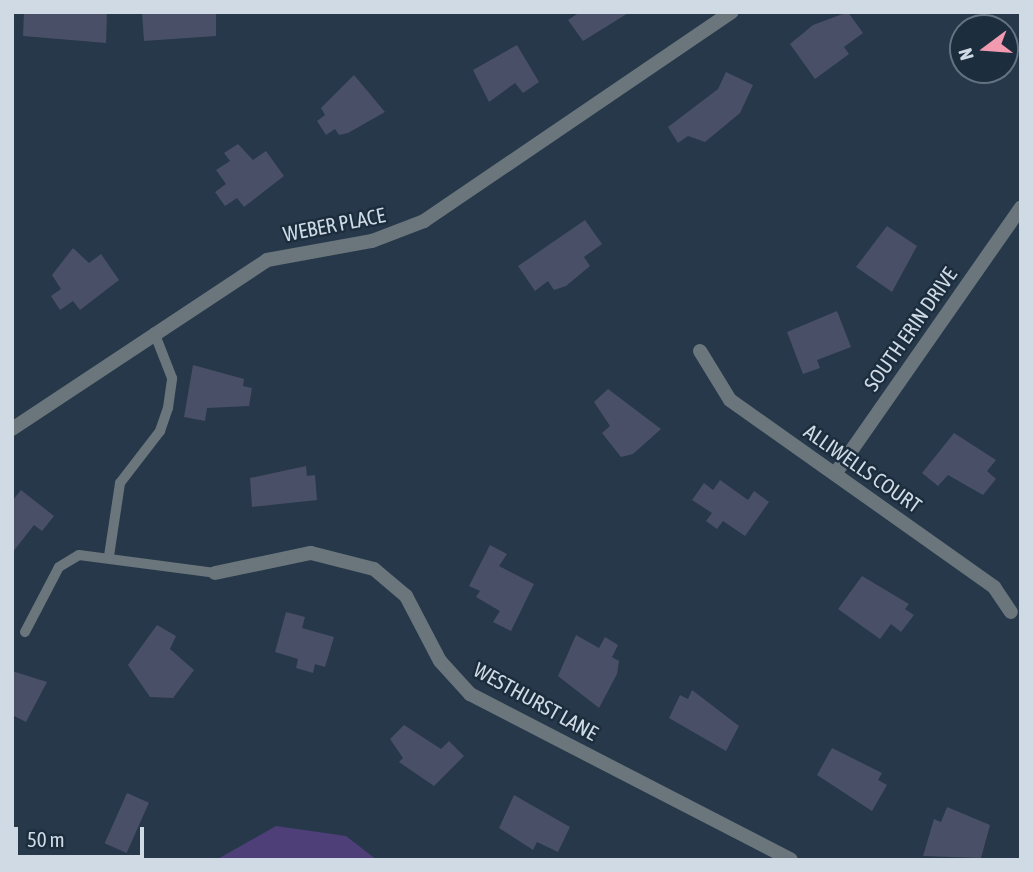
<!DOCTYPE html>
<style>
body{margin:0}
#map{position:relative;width:1033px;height:872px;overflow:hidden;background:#263849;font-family:"Asap Condensed",sans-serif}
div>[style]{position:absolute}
.green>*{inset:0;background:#4f3f78}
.building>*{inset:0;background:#494f66;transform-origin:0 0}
.service>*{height:10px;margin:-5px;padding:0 5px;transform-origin:5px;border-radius:5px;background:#6a767c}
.minor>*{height:14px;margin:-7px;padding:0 7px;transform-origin:7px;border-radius:7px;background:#6a767c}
span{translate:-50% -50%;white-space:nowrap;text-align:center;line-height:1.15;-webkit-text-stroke:5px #1c2d3e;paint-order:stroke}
.street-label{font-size:21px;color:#cfdae5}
.frame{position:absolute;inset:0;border:14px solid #cfdae5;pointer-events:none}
.north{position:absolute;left:949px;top:14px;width:70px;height:70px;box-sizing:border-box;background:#1c2d3e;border:2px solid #647281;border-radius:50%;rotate:254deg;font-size:19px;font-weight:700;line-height:28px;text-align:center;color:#cfdae5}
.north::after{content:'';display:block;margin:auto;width:24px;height:32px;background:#f29ab0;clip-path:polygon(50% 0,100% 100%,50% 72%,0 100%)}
.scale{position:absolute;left:14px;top:827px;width:130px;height:32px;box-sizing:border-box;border:4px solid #cfdae5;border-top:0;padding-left:9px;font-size:21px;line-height:24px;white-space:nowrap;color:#cfdae5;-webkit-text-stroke:5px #1c2d3e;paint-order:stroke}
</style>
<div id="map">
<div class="green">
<div style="clip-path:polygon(276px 826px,346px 836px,377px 860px,216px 860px)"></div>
</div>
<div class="building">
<div style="clip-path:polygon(24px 12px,107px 12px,106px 43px,23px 36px)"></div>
<div style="clip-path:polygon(142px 12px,216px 12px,216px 36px,144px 41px)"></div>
<div style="clip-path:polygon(580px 12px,630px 12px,583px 41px,568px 20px)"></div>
<div style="clip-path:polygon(848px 12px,863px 33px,844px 47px,849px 54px,815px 79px,790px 44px,813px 25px)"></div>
<div style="clip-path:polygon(517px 45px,539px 82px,523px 93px,515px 83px,489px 102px,473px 70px)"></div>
<div style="clip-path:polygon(726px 72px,753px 85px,740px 113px,705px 142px,688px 136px,678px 143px,668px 127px,718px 89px)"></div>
<div style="clip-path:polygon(354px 75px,385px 112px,348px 133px,339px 135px,335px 129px,326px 135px,317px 121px,325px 115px,321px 108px)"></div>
<div style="clip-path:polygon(238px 144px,253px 160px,266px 151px,284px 176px,244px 207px,237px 198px,225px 206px,215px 192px,226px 184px,216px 170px,230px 161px,224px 153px)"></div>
<div style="clip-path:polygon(585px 220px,602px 244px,584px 257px,590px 266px,566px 286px,554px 290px,548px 281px,535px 291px,518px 266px)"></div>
<div style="clip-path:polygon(887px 226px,917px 246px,892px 292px,856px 267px)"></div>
<div style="clip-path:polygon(73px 248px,89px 263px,101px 254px,119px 280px,80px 310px,73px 301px,60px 310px,51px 296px,61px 289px,52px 275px)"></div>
<div style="clip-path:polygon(837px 311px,851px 347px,817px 360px,820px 368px,803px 374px,787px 332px)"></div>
<div style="clip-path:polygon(193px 365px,244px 379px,243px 386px,252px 388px,249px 406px,207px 408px,205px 421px,184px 417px)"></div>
<div style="clip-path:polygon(608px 389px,661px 429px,633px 454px,621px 457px,602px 433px,610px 426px,594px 402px)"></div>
<div style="clip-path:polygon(954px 433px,996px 460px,987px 471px,996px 479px,983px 495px,948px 475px,938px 486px,922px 473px)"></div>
<div style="clip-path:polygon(306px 466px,307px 476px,315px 475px,317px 500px,252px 507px,250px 478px)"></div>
<div style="clip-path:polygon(720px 480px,748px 500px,754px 491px,769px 502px,745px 536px,723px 521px,717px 529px,706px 521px,712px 513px,692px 500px,704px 483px,713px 490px)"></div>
<div style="clip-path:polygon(21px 490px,54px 516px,42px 531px,34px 525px,12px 553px,12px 501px)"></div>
<div style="clip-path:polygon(490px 545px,507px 554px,499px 566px,534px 584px,511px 631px,493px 622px,500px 611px,476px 597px,480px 591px,469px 586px)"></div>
<div style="clip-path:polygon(862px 576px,909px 604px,905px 609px,914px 615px,901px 632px,891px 624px,880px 639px,838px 609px)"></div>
<div style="clip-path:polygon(286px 612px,305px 617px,302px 628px,334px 637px,325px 667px,315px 664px,313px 673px,296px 668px,298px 659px,275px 652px)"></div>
<div style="clip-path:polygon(157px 625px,176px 636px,170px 649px,194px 670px,173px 698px,150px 697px,128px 665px)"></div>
<div style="clip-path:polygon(576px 635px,599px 648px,605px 637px,618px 645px,612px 657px,619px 661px,617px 674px,599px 708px,558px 676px)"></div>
<div style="clip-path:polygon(12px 671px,47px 682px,26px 722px,12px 715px)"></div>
<div style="clip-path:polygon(692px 690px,739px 726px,726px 751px,669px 718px,680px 695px,688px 699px)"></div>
<div style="clip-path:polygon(404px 725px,441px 749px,449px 741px,464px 756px,434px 786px,399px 762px,403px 758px,390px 739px)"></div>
<div style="clip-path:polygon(832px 748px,882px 773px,878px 780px,887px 785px,872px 811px,817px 775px)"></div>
<div style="left:127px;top:793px;width:24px;height:55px;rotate:24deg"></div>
<div style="clip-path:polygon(514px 795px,570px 827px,558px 852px,537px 842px,533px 850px,499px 828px)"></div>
<div style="clip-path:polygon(947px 807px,990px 825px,981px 858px,923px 856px,934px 819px,941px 822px)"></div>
</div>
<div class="service">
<div style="left:109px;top:556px;width:74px;rotate:-81.4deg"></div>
<div style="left:120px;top:483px;width:66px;rotate:-52.4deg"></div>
<div style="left:160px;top:431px;width:24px;rotate:-71deg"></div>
<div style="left:168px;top:408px;width:30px;rotate:-82deg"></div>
<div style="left:172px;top:378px;width:49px;rotate:-111.4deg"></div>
<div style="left:25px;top:632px;width:73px;rotate:-62.4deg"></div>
<div style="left:59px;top:567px;width:23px;rotate:-31deg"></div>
<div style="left:79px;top:555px;width:137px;rotate:7.5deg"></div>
</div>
<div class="minor">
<div style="left:700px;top:351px;width:57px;rotate:58.5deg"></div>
<div style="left:730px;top:400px;width:324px;rotate:35.3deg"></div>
<div style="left:994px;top:587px;width:30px;rotate:56deg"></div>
<div style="left:12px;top:429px;width:306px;rotate:-33.5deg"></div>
<div style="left:267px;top:260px;width:107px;rotate:-10.3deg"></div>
<div style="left:372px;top:241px;width:56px;rotate:-21deg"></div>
<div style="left:424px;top:221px;width:372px;rotate:-34.2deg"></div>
<div style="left:835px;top:474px;width:325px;rotate:-55.1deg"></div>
<div style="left:215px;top:573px;width:98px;rotate:-11.8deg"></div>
<div style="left:311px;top:553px;width:65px;rotate:14.3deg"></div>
<div style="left:374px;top:569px;width:42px;rotate:40.2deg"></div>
<div style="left:406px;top:596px;width:73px;rotate:62.4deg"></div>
<div style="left:440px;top:661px;width:45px;rotate:47.7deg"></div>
<div style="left:470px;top:694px;width:361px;rotate:27.3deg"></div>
</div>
<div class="street-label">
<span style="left:334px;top:224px;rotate:-11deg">WEBER PLACE</span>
<span style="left:910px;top:329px;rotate:-55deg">SOUTH ERIN DRIVE</span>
<span style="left:863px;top:468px;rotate:35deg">ALLIWELLS COURT</span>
<span style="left:536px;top:701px;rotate:29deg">WESTHURST LANE</span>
</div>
<div class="frame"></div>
<div class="north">N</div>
<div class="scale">50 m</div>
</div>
